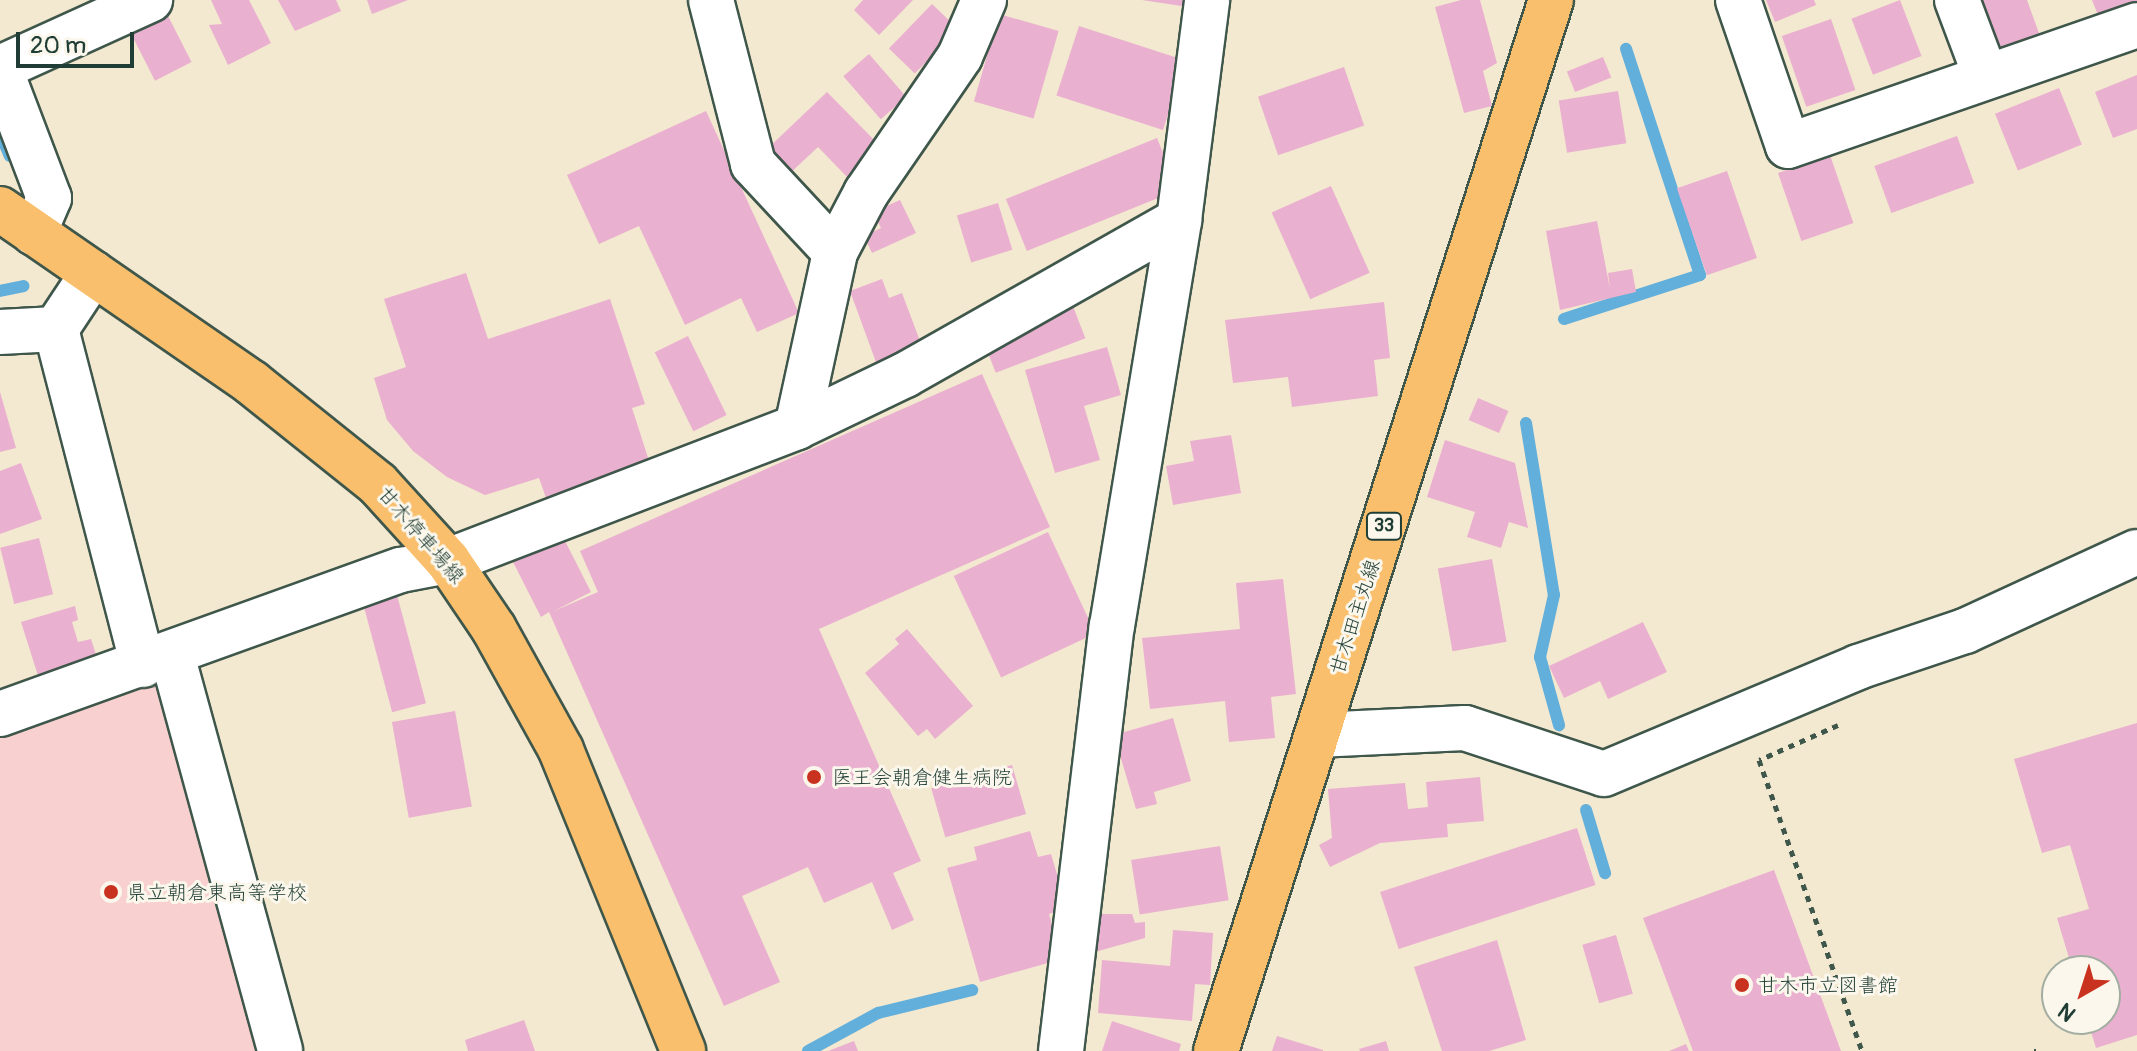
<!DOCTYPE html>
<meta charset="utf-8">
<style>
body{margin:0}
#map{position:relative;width:2137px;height:1051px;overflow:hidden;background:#f3e8d0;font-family:Pangolin,"Klee One",sans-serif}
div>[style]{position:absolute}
.built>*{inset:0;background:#f7d0cf}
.stream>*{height:12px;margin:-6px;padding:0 6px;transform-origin:6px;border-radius:6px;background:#61afda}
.building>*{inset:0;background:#eab0cf;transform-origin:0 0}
.path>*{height:5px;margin-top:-2.5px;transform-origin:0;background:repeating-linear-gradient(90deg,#3f574b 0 6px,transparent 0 12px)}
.roads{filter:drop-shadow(2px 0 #3f574b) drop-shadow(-2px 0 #3f574b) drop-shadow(0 2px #3f574b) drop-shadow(0 -2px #3f574b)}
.minor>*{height:44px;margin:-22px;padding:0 22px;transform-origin:22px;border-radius:22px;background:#fff}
.major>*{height:44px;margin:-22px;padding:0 22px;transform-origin:22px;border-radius:22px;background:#f9bf6d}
.dots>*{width:22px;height:22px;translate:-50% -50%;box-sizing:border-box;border:4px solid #fbf7ec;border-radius:50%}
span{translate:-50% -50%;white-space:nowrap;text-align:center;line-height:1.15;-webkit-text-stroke:6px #fbf7ec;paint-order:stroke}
.shield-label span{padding:2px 6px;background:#fbf7ec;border:2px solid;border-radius:6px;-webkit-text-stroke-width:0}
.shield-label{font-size:18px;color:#1f3d34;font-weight:700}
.street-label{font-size:20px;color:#1f3d34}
.poi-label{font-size:20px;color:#1f3d34}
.left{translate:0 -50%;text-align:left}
.north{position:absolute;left:2041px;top:955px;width:80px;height:80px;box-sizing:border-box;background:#fbf7ec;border:2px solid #a3ada2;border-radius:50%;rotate:219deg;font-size:22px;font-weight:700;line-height:32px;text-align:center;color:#1f3d34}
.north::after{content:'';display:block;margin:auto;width:28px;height:36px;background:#c8321e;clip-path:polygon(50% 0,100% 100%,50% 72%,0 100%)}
.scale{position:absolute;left:16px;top:32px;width:118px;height:36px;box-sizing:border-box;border:4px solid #1f3d34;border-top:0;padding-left:10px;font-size:24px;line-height:28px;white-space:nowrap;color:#1f3d34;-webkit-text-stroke:6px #fbf7ec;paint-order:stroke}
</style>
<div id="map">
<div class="built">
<div style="clip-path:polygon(165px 678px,263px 1051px,0 1051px,0 733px)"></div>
</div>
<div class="stream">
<div style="left:0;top:133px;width:25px;rotate:67deg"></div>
<div style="left:0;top:291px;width:24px;rotate:-12deg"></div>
<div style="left:1564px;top:319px;width:143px;rotate:-17.9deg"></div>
<div style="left:1700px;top:275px;width:238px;rotate:-108.1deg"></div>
<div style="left:1526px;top:423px;width:174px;rotate:80.8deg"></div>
<div style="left:1554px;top:595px;width:64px;rotate:102.7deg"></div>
<div style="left:1540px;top:657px;width:71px;rotate:74.4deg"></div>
<div style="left:1586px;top:810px;width:66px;rotate:73.2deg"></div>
<div style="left:808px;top:1051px;width:80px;rotate:-28.5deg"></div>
<div style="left:878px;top:1013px;width:97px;rotate:-13.7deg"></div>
</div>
<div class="building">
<div style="clip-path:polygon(211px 0,249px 0,271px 43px,228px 65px,209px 25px,222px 24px)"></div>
<div style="clip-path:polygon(278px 0,336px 0,341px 11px,295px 31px)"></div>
<div style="clip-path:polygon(367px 0,408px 0,372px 14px)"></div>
<div style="clip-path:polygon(863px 0,913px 0,879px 35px,854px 10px)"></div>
<div style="clip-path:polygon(1142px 0,1189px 0,1188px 7px)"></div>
<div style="clip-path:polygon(1461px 0,1480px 0,1497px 63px,1483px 71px,1492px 106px,1464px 113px,1435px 7px)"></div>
<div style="clip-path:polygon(1766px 0,1814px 0,1816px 5px,1775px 22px)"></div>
<div style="left:1900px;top:0;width:60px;height:52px;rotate:69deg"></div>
<div style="clip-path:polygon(1982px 0,2027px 0,2040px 36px,2001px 50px)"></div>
<div style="clip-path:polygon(2092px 0,2137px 0,2137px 1px,2098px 15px)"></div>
<div style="left:932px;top:4px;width:36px;height:62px;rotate:44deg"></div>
<div style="left:167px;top:14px;width:54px;height:41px;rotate:63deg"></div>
<div style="left:999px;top:14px;width:62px;height:91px;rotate:16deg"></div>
<div style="left:1831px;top:19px;width:75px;height:52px;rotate:71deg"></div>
<div style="left:1079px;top:26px;width:112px;height:73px;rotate:18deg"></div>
<div style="left:869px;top:54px;width:57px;height:34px;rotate:49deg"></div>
<div style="left:1603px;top:57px;width:22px;height:39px;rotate:68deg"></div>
<div style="left:1344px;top:67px;width:62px;height:91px;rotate:71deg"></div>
<div style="clip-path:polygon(2137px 75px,2137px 129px,2113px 138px,2095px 92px)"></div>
<div style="left:2059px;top:88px;width:61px;height:69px;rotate:68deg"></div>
<div style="left:1618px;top:91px;width:53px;height:60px;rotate:81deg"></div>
<div style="clip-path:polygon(827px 92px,883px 149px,850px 180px,818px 147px,787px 176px,764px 152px)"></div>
<div style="clip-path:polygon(706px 111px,799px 313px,757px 332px,741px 298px,685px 325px,639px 226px,599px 244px,567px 175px)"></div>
<div style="left:1957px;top:136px;width:50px;height:88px;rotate:70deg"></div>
<div style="left:1157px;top:138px;width:56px;height:163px;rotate:68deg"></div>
<div style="left:1830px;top:155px;width:72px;height:55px;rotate:71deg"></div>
<div style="left:1727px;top:171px;width:92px;height:53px;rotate:71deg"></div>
<div style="left:1331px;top:186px;width:95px;height:65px;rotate:66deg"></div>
<div style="clip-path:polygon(900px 200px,916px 233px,872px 253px,864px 236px,881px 228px,873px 212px)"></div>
<div style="left:998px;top:203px;width:49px;height:43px;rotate:73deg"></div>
<div style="clip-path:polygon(1597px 221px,1610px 289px,1608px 273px,1632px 269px,1636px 292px,1560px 310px,1546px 231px)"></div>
<div style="clip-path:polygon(466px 273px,488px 339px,610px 299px,645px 404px,632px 408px,650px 464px,546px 498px,539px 478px,485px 495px,447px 477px,413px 451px,387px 420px,374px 378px,406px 367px,384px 299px)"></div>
<div style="clip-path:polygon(882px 279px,889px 298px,902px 293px,923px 349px,877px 365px,850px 291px)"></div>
<div style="left:1071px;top:301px;width:40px;height:96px;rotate:69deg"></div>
<div style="clip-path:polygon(1384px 302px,1390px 358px,1374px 360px,1378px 396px,1292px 407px,1288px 377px,1233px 383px,1225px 320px)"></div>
<div style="left:688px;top:336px;width:88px;height:37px;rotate:64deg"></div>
<div style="clip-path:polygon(1107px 347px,1121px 395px,1084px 406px,1100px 460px,1055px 473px,1025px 370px)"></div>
<div style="clip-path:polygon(982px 374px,1050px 527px,819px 629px,921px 861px,893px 873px,914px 920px,892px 930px,872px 882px,824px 903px,808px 867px,742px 896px,780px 982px,724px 1006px,549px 612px,541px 617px,513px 562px,563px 537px,591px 592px,554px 611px,598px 592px,580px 551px)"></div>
<div style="clip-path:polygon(0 392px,16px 448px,0 452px)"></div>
<div style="left:1478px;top:398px;width:33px;height:24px;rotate:23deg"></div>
<div style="clip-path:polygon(1231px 435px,1241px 493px,1173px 505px,1166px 466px,1194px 461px,1190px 441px)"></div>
<div style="clip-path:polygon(1445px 440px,1515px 463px,1528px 528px,1509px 522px,1501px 548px,1467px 537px,1475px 512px,1427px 497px)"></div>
<div style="clip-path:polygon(21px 463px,42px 519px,0 534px,0 471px)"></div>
<div style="left:1048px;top:532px;width:112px;height:104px;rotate:65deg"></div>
<div style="left:39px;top:538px;width:58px;height:40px;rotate:76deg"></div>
<div style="left:1492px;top:559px;width:84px;height:55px;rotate:80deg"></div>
<div style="clip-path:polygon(1283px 579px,1296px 694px,1271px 697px,1275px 738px,1229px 742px,1225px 701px,1150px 709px,1142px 638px,1240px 629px,1236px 583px)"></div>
<div style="left:397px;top:595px;width:112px;height:35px;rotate:75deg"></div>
<div style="clip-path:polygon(75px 606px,78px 620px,72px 622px,78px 642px,91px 639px,99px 664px,40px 682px,21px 622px)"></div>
<div style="clip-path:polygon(1643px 622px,1667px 672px,1608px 699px,1600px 681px,1564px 698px,1549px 666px)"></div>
<div style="clip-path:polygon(907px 629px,973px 706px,935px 739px,927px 729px,918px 736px,865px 673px,899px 644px,895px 639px)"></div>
<div style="left:455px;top:711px;width:97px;height:64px;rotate:80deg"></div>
<div style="clip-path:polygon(1173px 718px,1191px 781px,1154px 792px,1157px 804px,1136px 809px,1114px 735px)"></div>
<div style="clip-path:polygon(2137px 723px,2137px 1035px,2096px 1048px,2087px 1019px,2105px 1019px,2105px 971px,2073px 971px,2057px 918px,2089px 909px,2070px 845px,2042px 853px,2014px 759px)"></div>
<div style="left:1012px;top:765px;width:51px;height:84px;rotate:74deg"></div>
<div style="clip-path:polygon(1480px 777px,1484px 821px,1447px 824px,1448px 837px,1380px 843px,1330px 867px,1319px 845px,1332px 838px,1328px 789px,1405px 783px,1408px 809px,1428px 807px,1426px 782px)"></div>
<div style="left:1577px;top:828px;width:60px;height:207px;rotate:72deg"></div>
<div style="clip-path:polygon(1030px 831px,1038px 857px,1051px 854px,1067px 908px,1049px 914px,1062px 959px,980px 982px,947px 868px,977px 860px,974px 847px)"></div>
<div style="left:1220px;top:846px;width:55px;height:90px;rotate:81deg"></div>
<div style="clip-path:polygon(1774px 870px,1841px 1051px,1693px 1051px,1643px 918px)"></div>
<div style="clip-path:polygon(1091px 914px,1132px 914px,1135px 923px,1145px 922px,1145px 938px,1091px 953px)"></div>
<div style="clip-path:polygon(1173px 930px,1213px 933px,1210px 985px,1195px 984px,1192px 1021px,1098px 1013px,1102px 960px,1170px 966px)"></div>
<div style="left:1616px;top:935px;width:61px;height:35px;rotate:74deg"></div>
<div style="clip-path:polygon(1497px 940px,1526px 1040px,1489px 1051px,1442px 1051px,1414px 967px)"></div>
<div style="clip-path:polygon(524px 1020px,535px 1051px,468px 1051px,465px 1040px)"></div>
<div style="clip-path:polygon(1112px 1021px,1181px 1044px,1179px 1051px,1102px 1051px)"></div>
<div style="clip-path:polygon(1277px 1036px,1323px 1050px,1323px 1051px,1272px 1051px)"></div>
<div style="clip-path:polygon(854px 1041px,858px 1051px,828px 1051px)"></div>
<div style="clip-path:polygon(1386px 1041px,1389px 1051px,1360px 1051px,1359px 1049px)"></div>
<div style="clip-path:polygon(1686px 1044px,1689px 1051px,1669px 1051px)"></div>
</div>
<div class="path">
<div style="left:1838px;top:725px;width:86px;rotate:156.1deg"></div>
<div style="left:1759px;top:760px;width:309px;rotate:70.5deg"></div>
<div style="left:2034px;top:1051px;width:2px"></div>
</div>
<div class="roads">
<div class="minor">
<div style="left:711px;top:0;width:169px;rotate:75.6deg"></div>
<div style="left:753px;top:164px;width:120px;rotate:47deg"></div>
<div style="left:1738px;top:0;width:154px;rotate:71.1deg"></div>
<div style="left:1788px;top:146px;width:369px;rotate:-19.1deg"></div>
<div style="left:1957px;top:0;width:82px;rotate:69.4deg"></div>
<div style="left:0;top:68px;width:165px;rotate:-24.4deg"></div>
<div style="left:0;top:69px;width:138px;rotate:69.2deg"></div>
<div style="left:49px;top:198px;width:38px;rotate:113deg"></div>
<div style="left:56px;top:329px;width:347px;rotate:75.5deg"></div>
<div style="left:0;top:332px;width:56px;rotate:-3.1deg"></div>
<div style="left:56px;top:329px;width:67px;rotate:-56.5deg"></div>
<div style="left:797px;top:427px;width:179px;rotate:-77.7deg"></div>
<div style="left:835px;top:252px;width:67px;rotate:-62.3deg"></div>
<div style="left:866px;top:193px;width:166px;rotate:-55.5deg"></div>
<div style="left:960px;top:56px;width:61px;rotate:-66.8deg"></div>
<div style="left:172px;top:655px;width:410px;rotate:74.7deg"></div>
<div style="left:0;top:714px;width:426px;rotate:-19.8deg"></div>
<div style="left:401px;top:570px;width:48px;rotate:-10.8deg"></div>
<div style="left:448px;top:561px;width:374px;rotate:-21deg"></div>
<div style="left:797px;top:427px;width:120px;rotate:-25.7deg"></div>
<div style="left:905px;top:375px;width:315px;rotate:-29.5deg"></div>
<div style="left:1317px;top:735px;width:148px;rotate:-2.7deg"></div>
<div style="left:1465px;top:728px;width:146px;rotate:18.3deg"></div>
<div style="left:1604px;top:774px;width:276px;rotate:-22.8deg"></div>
<div style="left:1858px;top:667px;width:113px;rotate:-18.6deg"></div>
<div style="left:1965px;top:631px;width:189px;rotate:-24.7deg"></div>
<div style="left:1061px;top:1051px;width:428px;rotate:-83.2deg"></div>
<div style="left:1112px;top:626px;width:411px;rotate:-80.6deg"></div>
<div style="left:1179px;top:220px;width:222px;rotate:-82.7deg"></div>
</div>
<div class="major">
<div style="left:0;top:209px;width:306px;rotate:34.6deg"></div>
<div style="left:252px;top:383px;width:161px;rotate:38.7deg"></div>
<div style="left:378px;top:484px;width:104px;rotate:47.7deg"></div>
<div style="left:448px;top:561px;width:82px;rotate:55.9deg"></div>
<div style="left:494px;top:629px;width:138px;rotate:61deg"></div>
<div style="left:561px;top:750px;width:325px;rotate:67.9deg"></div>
<div style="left:1216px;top:1051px;width:1103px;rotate:-72.32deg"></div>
</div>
</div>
<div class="dots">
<div style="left:814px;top:777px;background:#c8321e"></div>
<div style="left:111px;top:892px;background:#c8321e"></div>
<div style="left:1742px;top:985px;background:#c8321e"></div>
</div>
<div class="shield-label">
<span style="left:1384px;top:526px">33</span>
</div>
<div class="street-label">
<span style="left:421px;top:535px;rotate:49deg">甘木停車場線</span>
<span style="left:1355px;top:617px;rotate:-72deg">甘木田主丸線</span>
</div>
<div class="poi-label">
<span class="left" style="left:832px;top:777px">医王会朝倉健生病院</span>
<span class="left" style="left:127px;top:892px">県立朝倉東高等学校</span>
<span class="left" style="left:1758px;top:985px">甘木市立図書館</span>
</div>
<div class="north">N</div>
<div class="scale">20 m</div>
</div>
